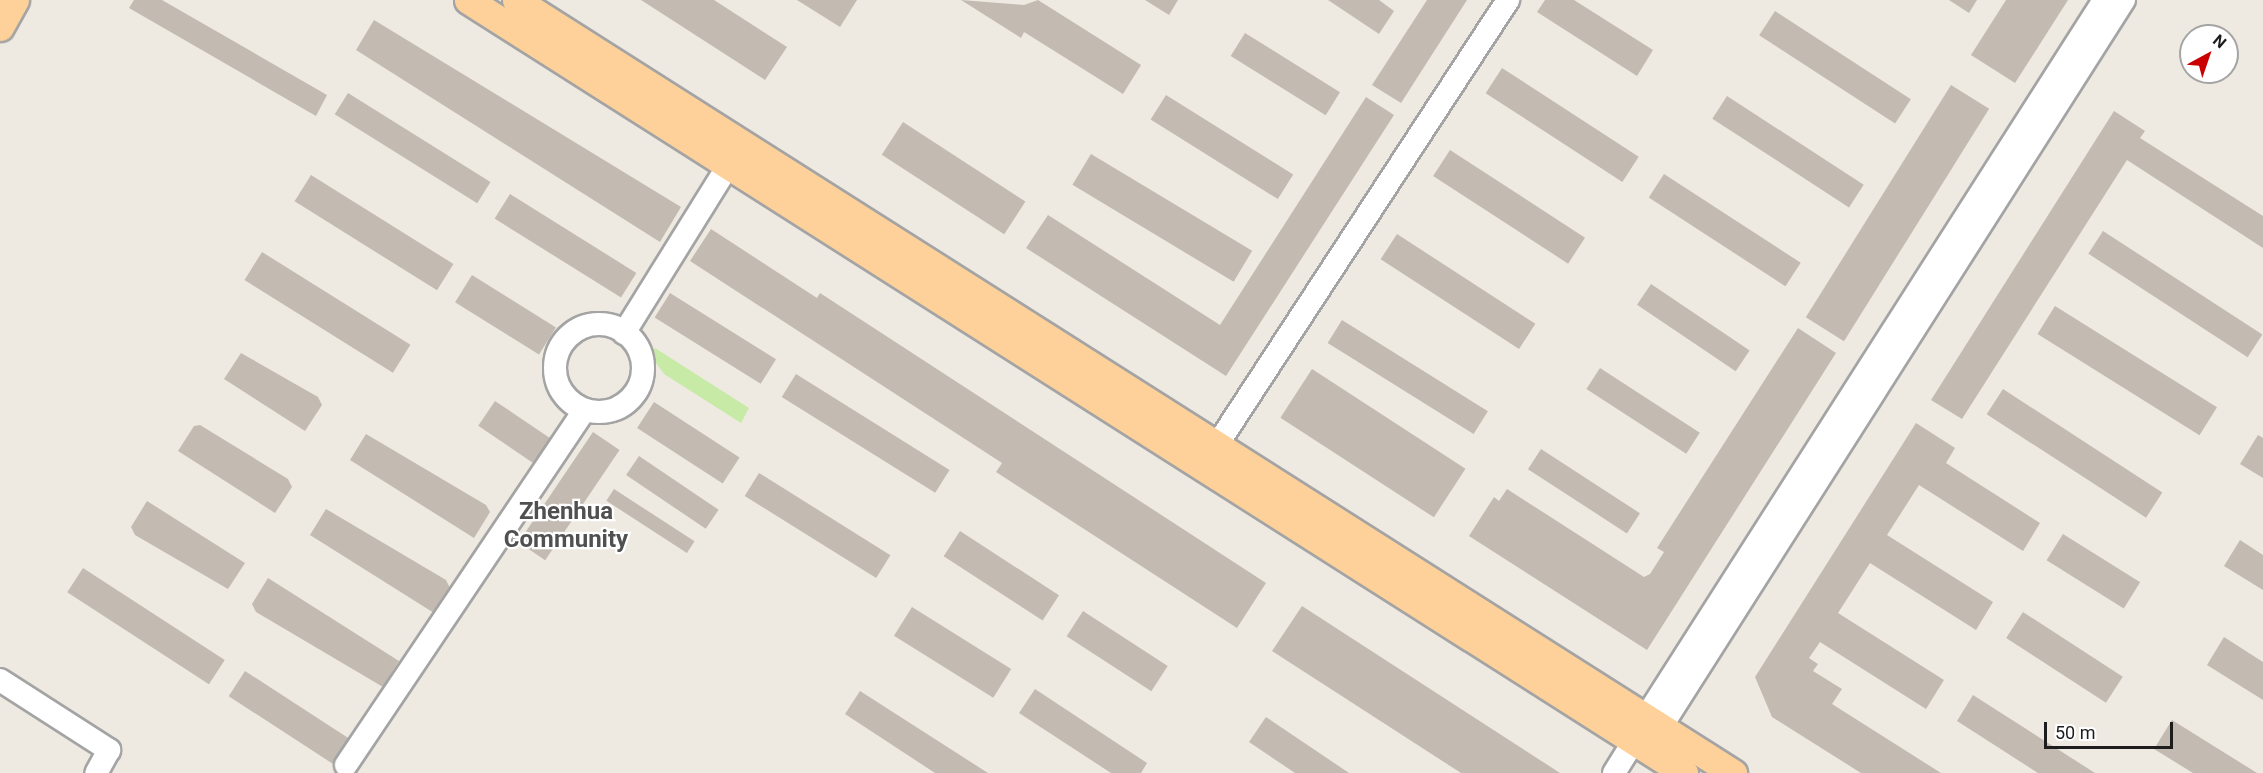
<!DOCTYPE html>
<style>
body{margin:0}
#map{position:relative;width:2263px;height:773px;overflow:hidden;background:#eeeae2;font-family:Roboto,sans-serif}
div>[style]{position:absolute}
.grass>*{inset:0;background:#c8eaa7}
.building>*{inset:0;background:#c3bab2;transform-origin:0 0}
.roads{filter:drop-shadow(2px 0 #a4a4a4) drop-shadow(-2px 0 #a4a4a4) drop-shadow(0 2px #a4a4a4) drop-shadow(0 -2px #a4a4a4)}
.minor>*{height:22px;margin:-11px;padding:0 11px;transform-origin:11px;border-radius:11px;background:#fff}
.minor>.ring{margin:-11px;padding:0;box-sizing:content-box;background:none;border:22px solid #fff;border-radius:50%}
.major>*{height:27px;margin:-13.5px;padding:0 13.5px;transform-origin:13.5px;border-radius:13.5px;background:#fdd199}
span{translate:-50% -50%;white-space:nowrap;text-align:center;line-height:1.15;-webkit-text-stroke:4.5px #fff;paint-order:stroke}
.quarter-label{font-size:24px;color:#505050;font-weight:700}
.north{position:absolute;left:2179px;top:24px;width:60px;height:60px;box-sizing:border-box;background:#fff;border:2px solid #a5a5a5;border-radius:50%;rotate:40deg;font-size:16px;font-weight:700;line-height:24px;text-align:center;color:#1d1d1d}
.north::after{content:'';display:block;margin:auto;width:21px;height:27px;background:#ca0001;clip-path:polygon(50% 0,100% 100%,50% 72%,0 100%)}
.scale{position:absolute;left:2044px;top:722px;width:129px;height:27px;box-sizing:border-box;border:3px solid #1d1d1d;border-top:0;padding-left:8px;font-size:18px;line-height:21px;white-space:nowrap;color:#1d1d1d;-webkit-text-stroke:4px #fff;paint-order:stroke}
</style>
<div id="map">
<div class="grass">
<div style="clip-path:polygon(655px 348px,749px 408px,741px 423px,664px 374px,650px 355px)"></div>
</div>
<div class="building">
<div style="clip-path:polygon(134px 0,162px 0,327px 95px,316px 116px,129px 8px)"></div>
<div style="clip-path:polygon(641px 0,714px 0,787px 47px,765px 80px)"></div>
<div style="clip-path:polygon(797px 0,857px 0,840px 27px)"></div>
<div style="clip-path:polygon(961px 0,1024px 5px,1038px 0,1141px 65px,1123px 94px,1024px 32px,1021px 38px)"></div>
<div style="clip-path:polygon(1145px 0,1178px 0,1169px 15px)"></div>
<div style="clip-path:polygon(1328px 0,1379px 0,1394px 11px,1379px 34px)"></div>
<div style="clip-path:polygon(1427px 0,1467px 0,1401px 103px,1372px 85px)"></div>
<div style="clip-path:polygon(1545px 0,1574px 0,1653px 50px,1637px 76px,1537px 12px)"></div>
<div style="clip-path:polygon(1949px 0,1977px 0,1969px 13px)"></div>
<div style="clip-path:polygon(2006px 0,2068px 0,2015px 83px,1971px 55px)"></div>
<div style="left:1775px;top:11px;width:162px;height:29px;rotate:33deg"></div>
<div style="clip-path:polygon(374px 20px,681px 207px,660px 242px,356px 50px)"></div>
<div style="left:1245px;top:33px;width:112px;height:27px;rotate:32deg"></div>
<div style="left:1502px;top:68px;width:163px;height:30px;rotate:33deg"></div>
<div style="left:1951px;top:85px;width:45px;height:274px;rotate:32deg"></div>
<div style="left:348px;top:93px;width:168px;height:25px;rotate:32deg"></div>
<div style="left:1166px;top:95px;width:150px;height:29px;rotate:32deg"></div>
<div style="left:1727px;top:96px;width:163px;height:27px;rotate:33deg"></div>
<div style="clip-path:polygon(1366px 97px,1394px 115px,1226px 376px,1026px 248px,1048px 215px,1220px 325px)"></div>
<div style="clip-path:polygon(2114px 111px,2145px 131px,2140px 138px,2263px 216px,2263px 248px,2127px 160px,1962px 419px,1931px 400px)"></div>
<div style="left:903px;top:122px;width:146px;height:39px;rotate:33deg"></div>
<div style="left:1450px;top:150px;width:161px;height:31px;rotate:33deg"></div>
<div style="left:1091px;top:154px;width:188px;height:36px;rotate:31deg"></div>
<div style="left:1664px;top:174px;width:163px;height:28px;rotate:33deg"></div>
<div style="left:311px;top:175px;width:168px;height:31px;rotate:32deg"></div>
<div style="left:510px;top:194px;width:149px;height:29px;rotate:32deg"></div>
<div style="clip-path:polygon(711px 229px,817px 298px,820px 293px,1266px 583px,1237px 628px,996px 472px,1002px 463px,690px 261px)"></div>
<div style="left:2103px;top:231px;width:190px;height:27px;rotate:33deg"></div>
<div style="left:1397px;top:234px;width:165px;height:30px;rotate:33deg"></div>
<div style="left:262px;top:252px;width:175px;height:33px;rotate:32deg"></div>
<div style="left:472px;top:275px;width:99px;height:32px;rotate:32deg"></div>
<div style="left:1651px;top:284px;width:119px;height:25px;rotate:34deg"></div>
<div style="left:670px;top:293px;width:125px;height:29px;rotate:32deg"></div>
<div style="left:2055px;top:306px;width:191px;height:33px;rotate:32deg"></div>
<div style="left:1342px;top:320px;width:172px;height:27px;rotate:32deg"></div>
<div style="clip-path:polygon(1798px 328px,1836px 353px,1647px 650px,1469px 536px,1494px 497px,1499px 501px,1507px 489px,1644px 577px,1650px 574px,1664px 552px,1657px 548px)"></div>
<div style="clip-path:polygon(241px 353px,318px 397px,322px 405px,305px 431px,224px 379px)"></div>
<div style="left:1600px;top:368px;width:119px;height:25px;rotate:33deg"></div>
<div style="left:1312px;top:369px;width:183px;height:58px;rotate:33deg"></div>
<div style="left:796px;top:374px;width:181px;height:27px;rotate:32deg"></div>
<div style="left:2003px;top:389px;width:190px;height:30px;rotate:33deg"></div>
<div style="left:495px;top:401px;width:68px;height:30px;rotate:34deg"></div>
<div style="left:654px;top:402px;width:102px;height:31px;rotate:33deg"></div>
<div style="clip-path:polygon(1916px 423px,1955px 448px,1946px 463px,2040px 523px,2023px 551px,1919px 485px,1887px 535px,1993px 602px,1976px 630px,1870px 563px,1838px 613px,1944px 680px,1926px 709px,1820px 642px,1809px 658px,1818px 664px,1813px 671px,1842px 689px,1832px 704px,1941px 773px,1861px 773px,1772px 717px,1755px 677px)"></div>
<div style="clip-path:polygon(200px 425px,288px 479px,292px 487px,275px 513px,178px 451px,194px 426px)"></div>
<div style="left:593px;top:432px;width:32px;height:133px;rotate:34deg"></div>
<div style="clip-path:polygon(366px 434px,486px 505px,490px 512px,474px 538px,350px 460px)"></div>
<div style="clip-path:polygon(2258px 435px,2263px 438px,2263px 478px,2240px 464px)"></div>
<div style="left:1541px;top:449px;width:118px;height:24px;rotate:33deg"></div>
<div style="left:639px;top:456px;width:96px;height:23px;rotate:34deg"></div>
<div style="left:759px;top:473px;width:155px;height:27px;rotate:32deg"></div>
<div style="left:614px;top:489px;width:96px;height:14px;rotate:33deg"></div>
<div style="clip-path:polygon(147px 501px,245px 563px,228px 589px,135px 535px,131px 527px)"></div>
<div style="clip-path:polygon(326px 509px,446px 580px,450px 588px,434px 613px,310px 535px)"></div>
<div style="left:960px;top:531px;width:118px;height:30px;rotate:33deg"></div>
<div style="left:2063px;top:534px;width:91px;height:31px;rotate:32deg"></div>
<div style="clip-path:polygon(2240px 540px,2263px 555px,2263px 590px,2224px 566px)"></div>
<div style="left:83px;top:568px;width:169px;height:29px;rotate:33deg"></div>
<div style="clip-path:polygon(268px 578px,399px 661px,383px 687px,256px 612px,252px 604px)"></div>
<div style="clip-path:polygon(1302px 606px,1560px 773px,1461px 773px,1272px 651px)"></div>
<div style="left:912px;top:607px;width:117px;height:34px;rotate:32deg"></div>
<div style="left:1083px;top:611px;width:101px;height:30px;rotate:33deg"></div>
<div style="left:2023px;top:612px;width:119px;height:31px;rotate:33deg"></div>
<div style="clip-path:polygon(2224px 637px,2263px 662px,2263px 700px,2207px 665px)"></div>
<div style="left:245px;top:671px;width:124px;height:30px;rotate:33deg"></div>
<div style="clip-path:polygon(1035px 689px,1147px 763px,1141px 773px,1111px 773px,1019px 713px)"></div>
<div style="clip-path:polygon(860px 691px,988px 773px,935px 773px,845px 714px)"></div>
<div style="clip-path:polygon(1973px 695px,2095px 773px,2038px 773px,1957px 721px)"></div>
<div style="clip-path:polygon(1266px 717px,1349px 773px,1295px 773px,1249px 742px)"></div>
<div style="clip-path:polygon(2172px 720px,2257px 773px,2193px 773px,2154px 749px)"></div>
</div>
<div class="roads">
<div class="minor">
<div class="ring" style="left:555px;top:324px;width:66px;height:66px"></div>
<div style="left:624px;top:333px;width:197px;rotate:-58.1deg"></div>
<div style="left:1217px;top:445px;width:532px;rotate:-56.82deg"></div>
<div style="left:0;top:680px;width:130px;rotate:32.7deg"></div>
<div style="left:109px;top:750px;width:26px;rotate:119deg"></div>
<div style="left:1646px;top:717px;width:851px;rotate:-57.43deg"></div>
<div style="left:1661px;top:727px;width:862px;rotate:-57.51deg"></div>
<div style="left:346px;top:765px;width:428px;rotate:-56.1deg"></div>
<div style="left:1614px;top:773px;width:38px;rotate:-58deg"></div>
</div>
<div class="major">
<div style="left:468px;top:0;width:1441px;rotate:32.44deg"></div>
<div style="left:516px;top:0;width:1442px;rotate:32.42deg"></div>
<div style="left:0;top:27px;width:31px;rotate:-61deg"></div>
</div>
</div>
<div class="quarter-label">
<span style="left:566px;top:526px">Zhenhua<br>Community</span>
</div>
<div class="north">N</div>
<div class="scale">50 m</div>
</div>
